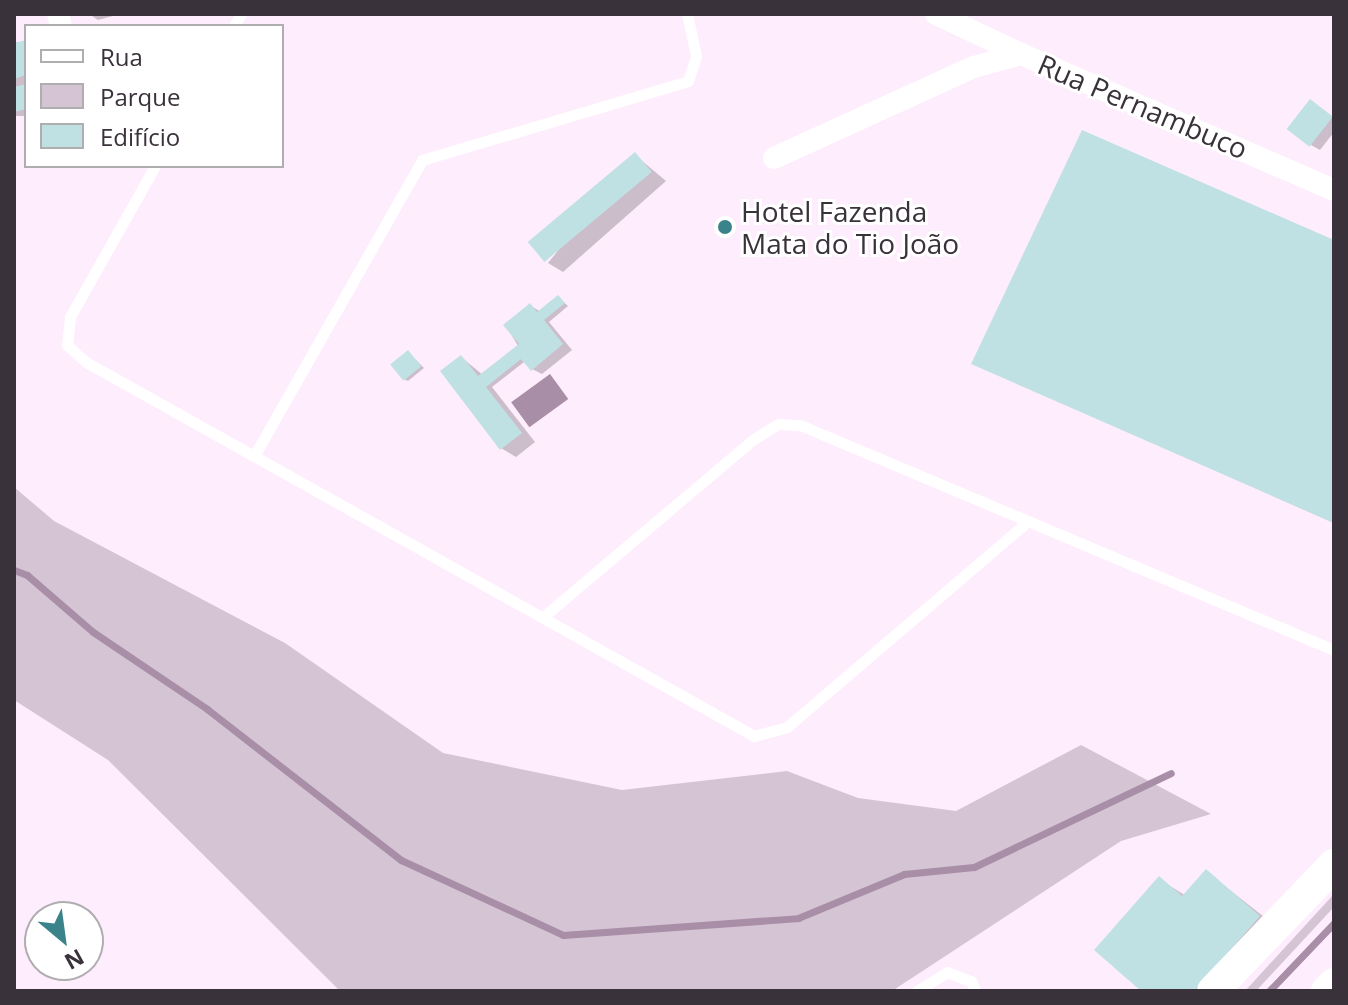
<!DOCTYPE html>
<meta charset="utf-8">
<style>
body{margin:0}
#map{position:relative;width:1348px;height:1005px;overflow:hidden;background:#feedfc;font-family:"Open Sans",sans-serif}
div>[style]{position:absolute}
.green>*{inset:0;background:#d5c4d4}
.water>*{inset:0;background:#a88ea7;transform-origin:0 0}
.shadow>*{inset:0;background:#0003;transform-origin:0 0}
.stream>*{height:7px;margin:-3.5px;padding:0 3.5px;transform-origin:3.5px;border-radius:3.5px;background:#a88ea7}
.building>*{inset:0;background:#c0e1e4;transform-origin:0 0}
.lane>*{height:11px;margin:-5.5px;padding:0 5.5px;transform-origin:5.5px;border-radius:5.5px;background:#fff}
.street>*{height:22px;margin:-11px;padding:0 11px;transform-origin:11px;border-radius:11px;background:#fff}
.secondary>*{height:32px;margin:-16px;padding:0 16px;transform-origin:16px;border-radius:16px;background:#fff}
.dots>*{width:22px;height:22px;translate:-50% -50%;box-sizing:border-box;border:4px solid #fff;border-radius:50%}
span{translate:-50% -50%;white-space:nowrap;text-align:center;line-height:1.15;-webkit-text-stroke:6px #fff;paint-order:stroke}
.street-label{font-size:28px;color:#3a323a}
.poi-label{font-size:28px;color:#3a323a}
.left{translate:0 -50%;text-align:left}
.frame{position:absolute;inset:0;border:16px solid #3a323a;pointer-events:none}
.legend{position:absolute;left:24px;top:24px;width:260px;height:144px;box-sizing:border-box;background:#fff;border:2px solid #b0adb0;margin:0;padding:10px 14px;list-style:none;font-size:24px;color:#3a323a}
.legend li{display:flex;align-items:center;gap:16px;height:40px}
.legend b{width:40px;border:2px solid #b0adb0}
.north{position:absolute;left:24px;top:901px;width:80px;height:80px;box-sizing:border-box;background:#fff;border:2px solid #b0adb0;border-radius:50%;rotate:151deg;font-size:22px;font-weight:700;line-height:32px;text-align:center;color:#3a323a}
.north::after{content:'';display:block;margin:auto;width:28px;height:36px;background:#3b838a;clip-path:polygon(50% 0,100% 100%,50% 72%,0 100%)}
</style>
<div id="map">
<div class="green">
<div style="clip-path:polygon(14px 487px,54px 521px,285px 643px,443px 753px,622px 790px,787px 771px,858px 798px,956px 811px,1081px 745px,1211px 814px,1121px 841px,892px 991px,340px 991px,108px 760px,14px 700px)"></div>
<div style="clip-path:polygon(1334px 894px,1334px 907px,1256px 991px,1245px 991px)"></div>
</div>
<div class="water">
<div style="left:550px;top:374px;width:31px;height:48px;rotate:54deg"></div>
</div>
<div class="shadow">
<div style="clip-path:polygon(89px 14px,120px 14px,98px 20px)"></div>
<div style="left:26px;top:42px;width:74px;height:12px;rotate:90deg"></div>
<div style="clip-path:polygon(1320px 107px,1334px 118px,1334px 132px,1320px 150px,1311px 145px)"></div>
<div style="clip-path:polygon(635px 155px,666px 181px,563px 272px,548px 263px)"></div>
<div style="clip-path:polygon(1334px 243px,1334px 523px,974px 364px)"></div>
<div style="clip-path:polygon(558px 297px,568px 306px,549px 322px,572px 350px,542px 374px,532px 369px,506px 326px,531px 306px,541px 312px)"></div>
<div style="clip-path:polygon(513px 351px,524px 362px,492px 387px,535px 442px,516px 457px,501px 448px,461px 357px,483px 375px)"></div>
<div style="clip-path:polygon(408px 352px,424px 368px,408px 381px,404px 379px)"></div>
<div style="clip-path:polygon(1207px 872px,1278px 928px,1223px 991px,1144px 991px,1159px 879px,1186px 896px)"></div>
</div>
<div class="stream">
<div style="left:14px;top:570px;width:14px;rotate:21deg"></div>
<div style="left:27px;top:575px;width:87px;rotate:40.8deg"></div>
<div style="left:93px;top:632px;width:138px;rotate:34deg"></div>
<div style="left:207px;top:709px;width:246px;rotate:37.9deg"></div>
<div style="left:401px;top:860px;width:179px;rotate:24.8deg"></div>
<div style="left:563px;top:935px;width:236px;rotate:-4.1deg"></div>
<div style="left:798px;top:918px;width:115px;rotate:-22.5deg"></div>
<div style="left:904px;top:874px;width:70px;rotate:-5.7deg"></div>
<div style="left:974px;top:867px;width:218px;rotate:-25.5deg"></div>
<div style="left:1269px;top:991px;width:94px;rotate:-46.3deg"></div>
</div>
<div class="building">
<div style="clip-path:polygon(26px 40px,26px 75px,14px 79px,14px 43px)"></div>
<div style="clip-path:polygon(26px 84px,26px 109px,14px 112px,14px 87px)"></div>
<div style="left:1310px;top:99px;width:29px;height:38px;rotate:38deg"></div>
<div style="clip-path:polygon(1082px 130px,1334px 240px,1334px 523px,971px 364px)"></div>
<div style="left:635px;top:152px;width:26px;height:140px;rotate:50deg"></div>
<div style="clip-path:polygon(558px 295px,565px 303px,544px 320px,563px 344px,531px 371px,521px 359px,486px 387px,522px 433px,500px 450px,440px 371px,461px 355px,478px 376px,519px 344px,503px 325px,530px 303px,537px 312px)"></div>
<div style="left:408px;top:350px;width:21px;height:23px;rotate:51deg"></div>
<div style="clip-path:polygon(1206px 869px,1260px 916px,1194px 991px,1141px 991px,1094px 950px,1159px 876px,1182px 896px)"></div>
</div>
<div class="lane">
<div style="left:234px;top:26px;width:14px;rotate:-60deg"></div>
<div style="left:155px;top:166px;width:173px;rotate:119.4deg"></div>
<div style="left:70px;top:317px;width:28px;rotate:96deg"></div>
<div style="left:67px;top:345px;width:25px;rotate:42deg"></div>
<div style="left:86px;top:362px;width:766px;rotate:29.24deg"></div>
<div style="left:754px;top:736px;width:34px;rotate:-15deg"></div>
<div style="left:787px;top:727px;width:317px;rotate:-40.5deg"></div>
<div style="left:254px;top:456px;width:340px;rotate:-60.4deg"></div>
<div style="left:422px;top:160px;width:277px;rotate:-16.5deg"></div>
<div style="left:688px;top:81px;width:26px;rotate:-72deg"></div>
<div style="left:696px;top:56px;width:43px;rotate:-102.1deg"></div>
<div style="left:543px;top:617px;width:276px;rotate:-40.2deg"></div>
<div style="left:754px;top:439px;width:28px;rotate:-32deg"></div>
<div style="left:778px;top:424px;width:22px;rotate:3deg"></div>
<div style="left:800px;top:425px;width:579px;rotate:22.85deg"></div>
<div style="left:917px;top:991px;width:36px;rotate:-32deg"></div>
<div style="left:947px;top:972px;width:26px;rotate:21deg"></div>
<div style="left:971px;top:981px;width:11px;rotate:68deg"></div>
</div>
<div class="street">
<div style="left:58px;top:14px;width:12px;rotate:76deg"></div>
<div style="left:936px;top:14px;width:94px;rotate:25.2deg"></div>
<div style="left:774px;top:158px;width:220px;rotate:-24.5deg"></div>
<div style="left:974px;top:67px;width:49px;rotate:-15.5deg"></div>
<div style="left:1021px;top:54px;width:341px;rotate:23.5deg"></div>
</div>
<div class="secondary">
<div style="left:1213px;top:991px;width:175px;rotate:-46.2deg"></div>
<div style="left:1327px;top:991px;width:10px;rotate:-45deg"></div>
</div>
<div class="dots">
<div style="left:725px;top:227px;background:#3b838a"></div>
</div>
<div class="street-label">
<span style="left:1143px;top:106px;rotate:23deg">Rua Pernambuco</span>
</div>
<div class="poi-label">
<span class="left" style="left:741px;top:227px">Hotel Fazenda<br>Mata do Tio João</span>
</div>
<div class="frame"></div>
<ul class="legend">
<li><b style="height:10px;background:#fff"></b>Rua</li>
<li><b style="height:22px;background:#d5c4d4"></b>Parque</li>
<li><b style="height:22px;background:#c0e1e4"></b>Edifício</li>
</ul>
<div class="north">N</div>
</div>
